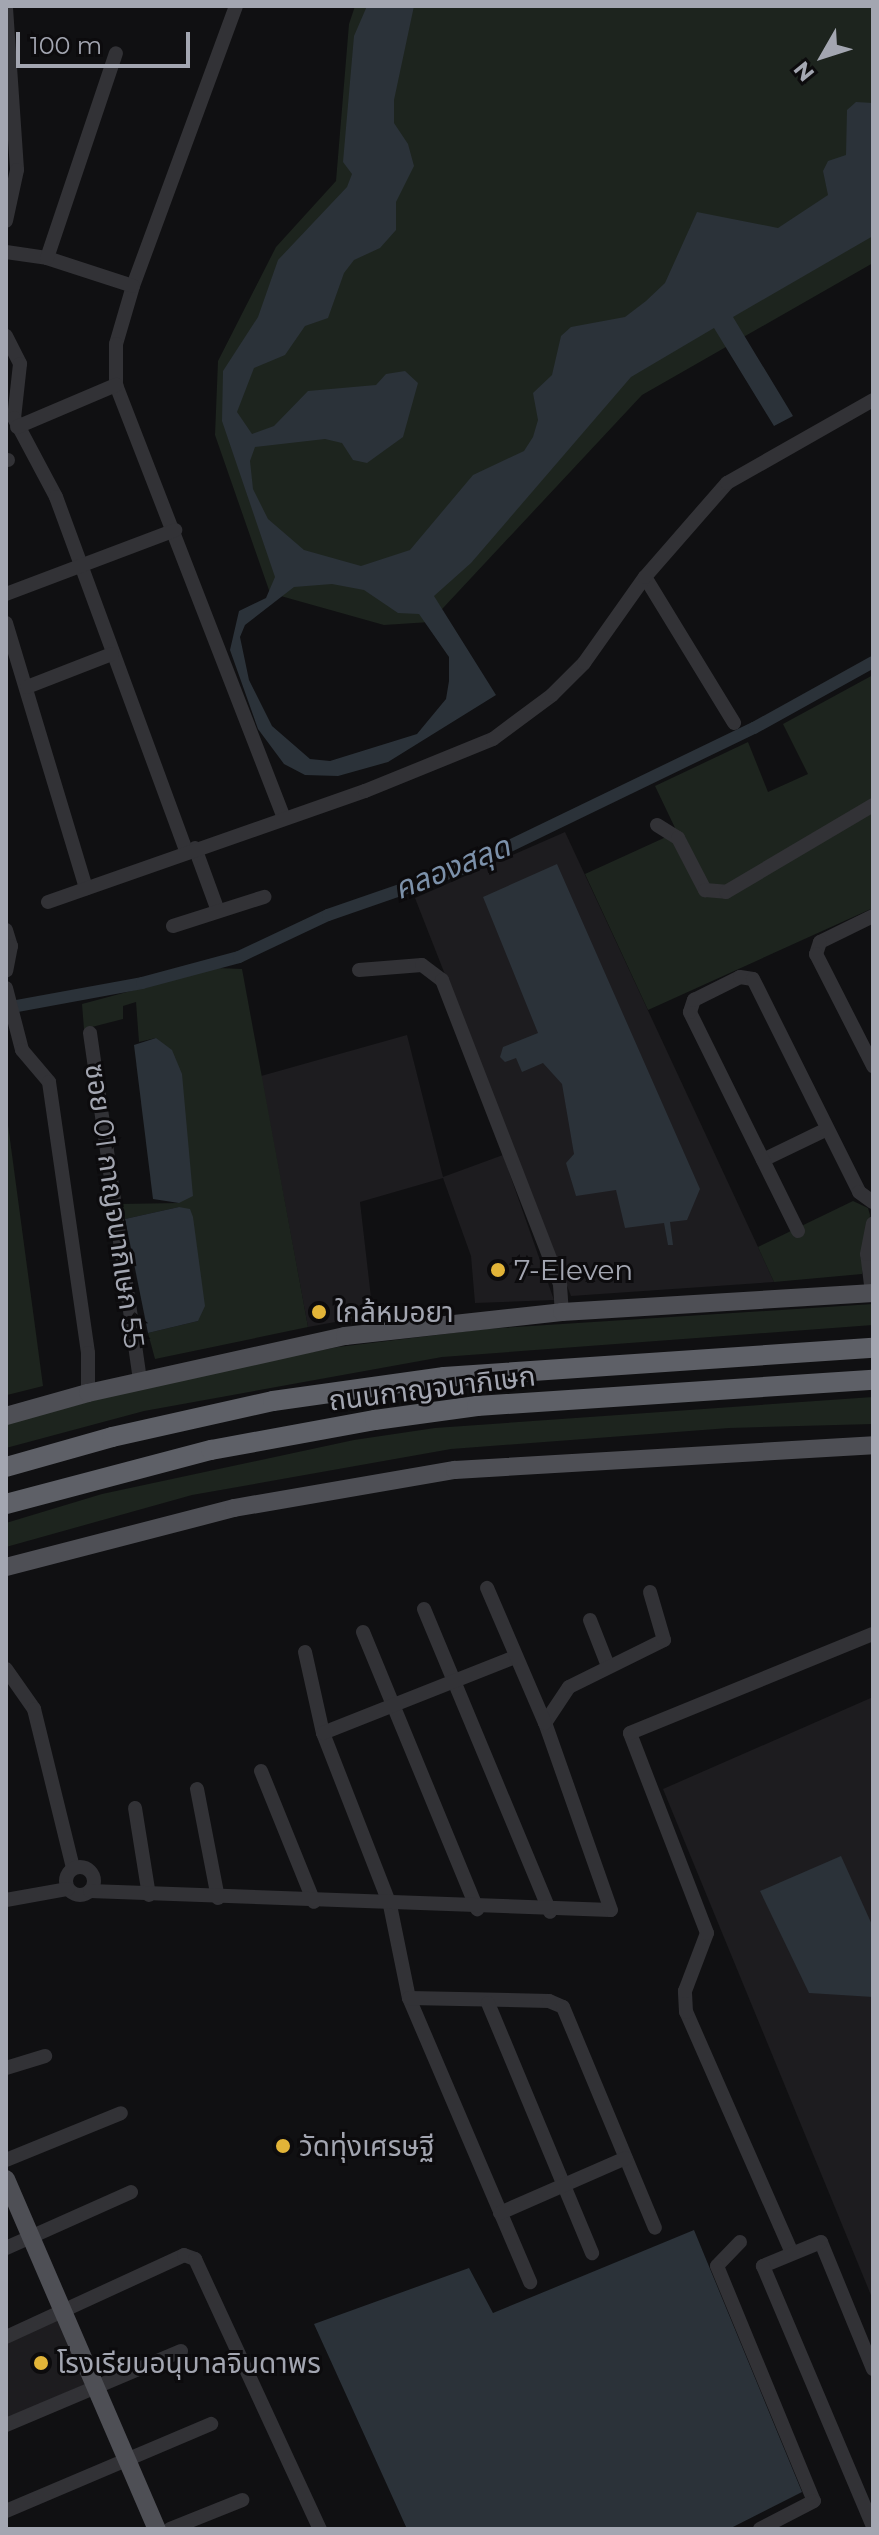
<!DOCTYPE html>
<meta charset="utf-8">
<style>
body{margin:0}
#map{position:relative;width:879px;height:2535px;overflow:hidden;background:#101012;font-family:Montserrat,"Noto Sans Thai",sans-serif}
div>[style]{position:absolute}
.built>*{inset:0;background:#1d1c1f}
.green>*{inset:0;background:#1d241e}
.water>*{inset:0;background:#2b3239}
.canal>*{height:12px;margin:-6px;padding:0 6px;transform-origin:6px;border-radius:6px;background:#2b3239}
.minor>*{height:14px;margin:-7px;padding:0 7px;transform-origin:7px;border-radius:7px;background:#323236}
.minor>.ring{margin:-7px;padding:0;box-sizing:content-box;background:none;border:14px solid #323236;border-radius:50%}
.major>*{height:18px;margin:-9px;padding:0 9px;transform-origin:9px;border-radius:9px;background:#4e4f55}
.highway>*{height:20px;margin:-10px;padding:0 10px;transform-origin:10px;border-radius:10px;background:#5e6067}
.dots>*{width:22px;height:22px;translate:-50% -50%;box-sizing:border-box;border:4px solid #0c0b0d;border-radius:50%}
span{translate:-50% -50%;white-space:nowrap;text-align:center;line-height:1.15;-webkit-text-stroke:6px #0c0b0d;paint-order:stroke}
.street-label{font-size:28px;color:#a3a6b1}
.poi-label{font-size:28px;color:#a3a6b1}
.left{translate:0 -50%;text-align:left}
.water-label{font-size:30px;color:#7c91aa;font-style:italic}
.frame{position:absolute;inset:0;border:8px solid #a3a6b1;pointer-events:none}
.north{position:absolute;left:783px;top:16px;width:80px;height:80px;-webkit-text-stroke:6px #0c0b0d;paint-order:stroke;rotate:231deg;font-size:22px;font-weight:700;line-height:32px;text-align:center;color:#a3a6b1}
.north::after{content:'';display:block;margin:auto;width:28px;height:36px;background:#a3a6b1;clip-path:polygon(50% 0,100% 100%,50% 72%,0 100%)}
.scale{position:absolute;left:16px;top:32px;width:174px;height:36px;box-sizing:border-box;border:4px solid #a3a6b1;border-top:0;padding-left:10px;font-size:24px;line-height:28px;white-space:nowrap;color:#a3a6b1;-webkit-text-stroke:6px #0c0b0d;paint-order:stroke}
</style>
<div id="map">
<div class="built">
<div style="clip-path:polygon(565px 832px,758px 1247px,774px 1282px,571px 1296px,415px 898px)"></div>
<div style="clip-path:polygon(407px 1035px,443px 1177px,503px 1155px,554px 1300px,475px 1303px,471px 1256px,443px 1178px,360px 1202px,373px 1315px,308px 1327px,261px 1076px)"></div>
<div style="clip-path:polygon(873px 1697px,873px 2300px,663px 1789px)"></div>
<div style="clip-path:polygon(57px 2320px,85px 2384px,6px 2419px,6px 2343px)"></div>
</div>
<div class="green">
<div style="clip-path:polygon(355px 6px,873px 6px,873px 263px,642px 395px,430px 622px,384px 625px,270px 593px,215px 435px,218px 361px,276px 247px,336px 181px,349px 24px)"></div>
<div style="clip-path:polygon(873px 675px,873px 908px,648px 1010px,585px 874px,677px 832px,655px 786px,748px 742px,768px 792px,808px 774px,783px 724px)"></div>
<div style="clip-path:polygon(217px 968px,242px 969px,308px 1327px,155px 1359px,148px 1333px,198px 1321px,179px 1207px,125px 1219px,121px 1204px,179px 1203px,156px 1038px,139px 1042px,136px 1002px,123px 1006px,123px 1019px,84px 1029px,82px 1004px)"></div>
<div style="clip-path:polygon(6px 1110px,43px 1386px,7px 1395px,6px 1387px)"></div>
<div style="clip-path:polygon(853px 1201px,868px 1208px,870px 1215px,862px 1274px,774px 1282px,758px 1247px)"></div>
<div style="clip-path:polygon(873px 1304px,873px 1325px,442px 1357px,144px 1411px,6px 1448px,6px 1424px,174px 1379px,338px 1347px,486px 1329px)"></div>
<div style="clip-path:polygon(873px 1397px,873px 1424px,729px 1428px,451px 1449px,192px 1495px,6px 1547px,6px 1523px,102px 1494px,354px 1440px,435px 1428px)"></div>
</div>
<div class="water">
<div style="clip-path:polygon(evenodd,367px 6px,414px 6px,394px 100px,394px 123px,408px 144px,414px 166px,396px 202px,396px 230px,380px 248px,354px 260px,344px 273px,328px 318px,305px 326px,285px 355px,254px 368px,237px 412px,252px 434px,274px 426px,308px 391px,376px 385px,386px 374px,405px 371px,418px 383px,403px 437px,367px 463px,353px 460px,342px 443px,325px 439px,255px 447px,250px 461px,253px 489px,268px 519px,304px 550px,361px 566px,410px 550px,473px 475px,524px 451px,533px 437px,538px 420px,533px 393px,552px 375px,561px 336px,571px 327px,625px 317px,646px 301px,665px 283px,697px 212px,778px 228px,828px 195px,823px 171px,828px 161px,846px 155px,847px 110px,856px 102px,873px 103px,873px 236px,733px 317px,793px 416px,774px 426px,714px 328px,631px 377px,471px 563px,434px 596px,496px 695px,388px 762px,338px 776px,305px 775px,284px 764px,258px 729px,230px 650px,239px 611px,266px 598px,275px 577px,222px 421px,223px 371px,258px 317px,278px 260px,347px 187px,352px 174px,343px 162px,354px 36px,367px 6px,332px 584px,364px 590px,398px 613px,419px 614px,449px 657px,449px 681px,446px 699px,417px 734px,330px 761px,310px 759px,272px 726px,249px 680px,240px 637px,245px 625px,294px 587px,332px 584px)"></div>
<div style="clip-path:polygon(557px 864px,700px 1189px,687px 1220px,670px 1222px,673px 1245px,668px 1245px,664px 1223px,625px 1228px,616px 1190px,576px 1196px,566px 1163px,574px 1154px,562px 1084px,543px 1063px,522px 1072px,516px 1058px,505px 1062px,500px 1057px,503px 1047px,538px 1033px,483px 897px)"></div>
<div style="clip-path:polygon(156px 1038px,172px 1050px,182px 1074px,193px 1196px,179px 1203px,153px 1199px,134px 1045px)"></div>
<div style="clip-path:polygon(179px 1207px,190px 1209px,193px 1217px,205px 1306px,198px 1321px,148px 1333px,125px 1219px)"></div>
<div style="clip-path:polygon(841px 1856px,873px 1927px,873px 1997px,809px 1993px,760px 1891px)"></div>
<div style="clip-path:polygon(694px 2230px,802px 2492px,729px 2529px,407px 2529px,314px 2324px,469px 2268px,493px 2313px)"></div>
</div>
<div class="canal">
<div style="left:6px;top:1008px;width:138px;rotate:-10.4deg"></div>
<div style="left:142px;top:983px;width:100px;rotate:-15deg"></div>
<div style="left:239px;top:957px;width:98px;rotate:-25.3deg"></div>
<div style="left:328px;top:915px;width:144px;rotate:-19.1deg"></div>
<div style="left:464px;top:868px;width:322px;rotate:-25.8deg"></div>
<div style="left:754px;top:728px;width:136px;rotate:-29deg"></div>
</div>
<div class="minor">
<div style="left:236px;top:6px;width:298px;rotate:110.2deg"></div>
<div style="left:133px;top:286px;width:60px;rotate:106.3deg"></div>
<div style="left:116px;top:344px;width:41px;rotate:90deg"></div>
<div style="left:116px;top:385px;width:465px;rotate:68.8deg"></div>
<div style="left:6px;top:8px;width:162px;rotate:86.1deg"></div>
<div style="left:17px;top:170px;width:52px;rotate:102.2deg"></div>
<div style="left:6px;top:252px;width:41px;rotate:8.3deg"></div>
<div style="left:47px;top:258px;width:90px;rotate:18deg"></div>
<div style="left:47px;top:258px;width:216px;rotate:-71.4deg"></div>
<div style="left:6px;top:336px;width:31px;rotate:63deg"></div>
<div style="left:20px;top:364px;width:54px;rotate:96.3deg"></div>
<div style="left:14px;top:418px;width:89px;rotate:62deg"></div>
<div style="left:56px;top:497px;width:376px;rotate:69.8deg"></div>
<div style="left:17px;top:427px;width:108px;rotate:-23deg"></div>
<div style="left:6px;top:460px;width:2px"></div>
<div style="left:645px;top:577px;width:171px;rotate:58.6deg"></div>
<div style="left:6px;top:594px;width:181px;rotate:-20.7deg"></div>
<div style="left:6px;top:623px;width:277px;rotate:73.2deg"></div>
<div style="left:27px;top:687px;width:91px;rotate:-21.2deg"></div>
<div style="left:657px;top:825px;width:25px;rotate:32deg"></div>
<div style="left:678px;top:838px;width:59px;rotate:62.6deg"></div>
<div style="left:705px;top:890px;width:21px;rotate:5deg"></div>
<div style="left:726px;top:892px;width:171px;rotate:-30.6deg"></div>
<div style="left:195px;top:848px;width:67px;rotate:69.9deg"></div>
<div style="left:48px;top:902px;width:336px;rotate:-19.3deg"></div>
<div style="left:365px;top:791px;width:138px;rotate:-22.1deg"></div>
<div style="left:493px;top:739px;width:74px;rotate:-36.7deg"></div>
<div style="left:552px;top:695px;width:45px;rotate:-45deg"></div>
<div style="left:584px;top:663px;width:105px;rotate:-54.7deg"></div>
<div style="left:645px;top:577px;width:125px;rotate:-48.9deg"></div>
<div style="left:727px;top:483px;width:168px;rotate:-29.6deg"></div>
<div style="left:873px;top:916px;width:59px;rotate:153.9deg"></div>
<div style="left:820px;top:942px;width:13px;rotate:108deg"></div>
<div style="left:816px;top:954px;width:126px;rotate:63deg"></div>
<div style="left:173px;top:926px;width:96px;rotate:-17.7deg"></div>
<div style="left:6px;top:930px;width:17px;rotate:73deg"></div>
<div style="left:11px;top:946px;width:25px;rotate:101deg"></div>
<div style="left:359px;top:970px;width:63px;rotate:-4.5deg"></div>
<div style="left:422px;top:965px;width:25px;rotate:37deg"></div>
<div style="left:442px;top:980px;width:327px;rotate:68.8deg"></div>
<div style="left:560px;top:1285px;width:27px;rotate:86deg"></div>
<div style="left:6px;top:988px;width:64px;rotate:75.5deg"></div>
<div style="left:22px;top:1050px;width:42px;rotate:49.8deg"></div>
<div style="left:49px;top:1082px;width:274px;rotate:81.8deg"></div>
<div style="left:88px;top:1353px;width:40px;rotate:90deg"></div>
<div style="left:90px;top:1033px;width:351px;rotate:81.8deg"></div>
<div style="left:763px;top:1160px;width:71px;rotate:-25.8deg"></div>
<div style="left:798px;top:1231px;width:244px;rotate:-116.3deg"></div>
<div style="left:690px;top:1012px;width:13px;rotate:-72deg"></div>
<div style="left:694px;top:1000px;width:51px;rotate:-26.6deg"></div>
<div style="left:740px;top:977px;width:13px;rotate:9deg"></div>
<div style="left:753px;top:979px;width:238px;rotate:63.5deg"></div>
<div style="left:859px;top:1192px;width:17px;rotate:36deg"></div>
<div style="left:872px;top:1293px;width:39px;rotate:-97deg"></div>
<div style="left:867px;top:1254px;width:31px;rotate:-79deg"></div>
<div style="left:424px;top:1609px;width:328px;rotate:67.4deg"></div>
<div style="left:590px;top:1620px;width:49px;rotate:68.6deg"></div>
<div style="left:363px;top:1632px;width:300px;rotate:67.6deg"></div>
<div style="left:305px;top:1652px;width:83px;rotate:77.5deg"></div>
<div style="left:323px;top:1733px;width:185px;rotate:68.7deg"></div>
<div style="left:390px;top:1905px;width:95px;rotate:78.5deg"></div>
<div style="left:409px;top:1998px;width:309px;rotate:66.9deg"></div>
<div style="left:6px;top:1669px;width:49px;rotate:55deg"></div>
<div style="left:34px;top:1709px;width:164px;rotate:76.2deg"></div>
<div style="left:545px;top:1723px;width:43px;rotate:-56.3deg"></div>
<div style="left:569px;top:1687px;width:106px;rotate:-26.3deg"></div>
<div style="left:664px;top:1640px;width:50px;rotate:-106.3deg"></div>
<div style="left:323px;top:1733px;width:206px;rotate:-21.6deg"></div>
<div style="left:261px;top:1771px;width:141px;rotate:68deg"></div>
<div style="left:197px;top:1789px;width:111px;rotate:79.1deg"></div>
<div style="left:135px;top:1808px;width:88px;rotate:80.9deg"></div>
<div class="ring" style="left:66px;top:1867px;width:14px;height:14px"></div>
<div style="left:90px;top:1891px;width:521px;rotate:2.09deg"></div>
<div style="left:611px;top:1910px;width:198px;rotate:-109.4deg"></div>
<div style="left:545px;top:1723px;width:147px;rotate:-113.2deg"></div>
<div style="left:6px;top:1900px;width:63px;rotate:-10.1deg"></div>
<div style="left:409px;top:1998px;width:140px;rotate:1.2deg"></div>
<div style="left:549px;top:2001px;width:15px;rotate:23deg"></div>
<div style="left:563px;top:2007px;width:239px;rotate:67.4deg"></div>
<div style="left:488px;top:2003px;width:271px;rotate:67.4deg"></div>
<div style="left:6px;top:2068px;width:41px;rotate:-17.1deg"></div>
<div style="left:6px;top:2160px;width:124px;rotate:-22.2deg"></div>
<div style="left:500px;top:2213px;width:137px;rotate:-23.6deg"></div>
<div style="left:740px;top:2242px;width:33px;rotate:134deg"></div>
<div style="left:717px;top:2266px;width:254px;rotate:67.6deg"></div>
<div style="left:814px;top:2501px;width:61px;rotate:152.6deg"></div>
<div style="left:6px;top:2248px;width:137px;rotate:-24.1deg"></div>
<div style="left:792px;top:2253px;width:263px;rotate:-113.7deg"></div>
<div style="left:686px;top:2012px;width:21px;rotate:-93deg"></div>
<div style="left:685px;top:1991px;width:62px;rotate:-69.2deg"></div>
<div style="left:707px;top:1933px;width:214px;rotate:-111.1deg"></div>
<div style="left:630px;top:1733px;width:262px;rotate:-22.2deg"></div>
<div style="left:6px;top:2337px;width:196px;rotate:-24.7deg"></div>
<div style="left:184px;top:2255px;width:12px;rotate:20deg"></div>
<div style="left:195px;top:2259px;width:298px;rotate:65.2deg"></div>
<div style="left:873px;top:2369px;width:137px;rotate:-112.3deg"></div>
<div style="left:821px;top:2242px;width:63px;rotate:157.5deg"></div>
<div style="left:763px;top:2266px;width:282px;rotate:67.1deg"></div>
<div style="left:6px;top:2425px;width:190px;rotate:-22.9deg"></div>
<div style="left:6px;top:2511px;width:223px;rotate:-23deg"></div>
<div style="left:170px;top:2529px;width:78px;rotate:-21.9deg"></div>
</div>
<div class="major">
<div style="left:6px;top:1416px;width:85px;rotate:-15.7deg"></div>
<div style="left:88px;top:1393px;width:263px;rotate:-12.5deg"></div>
<div style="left:345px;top:1336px;width:218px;rotate:-6.3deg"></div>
<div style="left:562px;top:1312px;width:312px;rotate:-3.5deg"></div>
<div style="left:6px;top:1567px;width:236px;rotate:-14.5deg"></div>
<div style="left:234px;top:1508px;width:224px;rotate:-9.8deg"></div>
<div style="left:455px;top:1470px;width:419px;rotate:-3.4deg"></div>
<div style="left:6px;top:2179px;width:381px;rotate:66.7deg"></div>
</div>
<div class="highway">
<div style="left:6px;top:1467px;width:110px;rotate:-15.8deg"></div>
<div style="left:112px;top:1437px;width:165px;rotate:-12.6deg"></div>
<div style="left:273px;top:1401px;width:173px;rotate:-8deg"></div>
<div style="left:444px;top:1377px;width:430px;rotate:-3.9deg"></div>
<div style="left:6px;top:1504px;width:212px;rotate:-14.8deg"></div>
<div style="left:211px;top:1450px;width:167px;rotate:-10.4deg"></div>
<div style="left:375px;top:1420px;width:103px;rotate:-7.8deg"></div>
<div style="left:477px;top:1406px;width:397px;rotate:-3.8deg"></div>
</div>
<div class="dots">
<div style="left:498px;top:1270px;background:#e2b438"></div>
<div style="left:319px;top:1312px;background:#e2b438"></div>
<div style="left:283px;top:2146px;background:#e2b438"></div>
<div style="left:41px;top:2363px;background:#e2b438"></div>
</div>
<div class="street-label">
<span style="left:115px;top:1206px;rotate:82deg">ซอย 01 กาญจนากิเษก 55</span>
<span style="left:432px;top:1388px;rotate:-7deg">ถนนกาญจนาภิเษก</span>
</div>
<div class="poi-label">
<span class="left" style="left:514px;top:1270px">7-Eleven</span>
<span class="left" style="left:335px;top:1312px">ใกล้หมอยา</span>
<span class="left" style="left:299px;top:2146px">วัดทุ่งเศรษฐี</span>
<span class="left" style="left:57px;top:2363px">โรงเรียนอนุบาลจินดาพร</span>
</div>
<div class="water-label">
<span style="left:452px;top:868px;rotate:-22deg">คลองสลุด</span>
</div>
<div class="frame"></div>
<div class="north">N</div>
<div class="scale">100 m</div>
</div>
